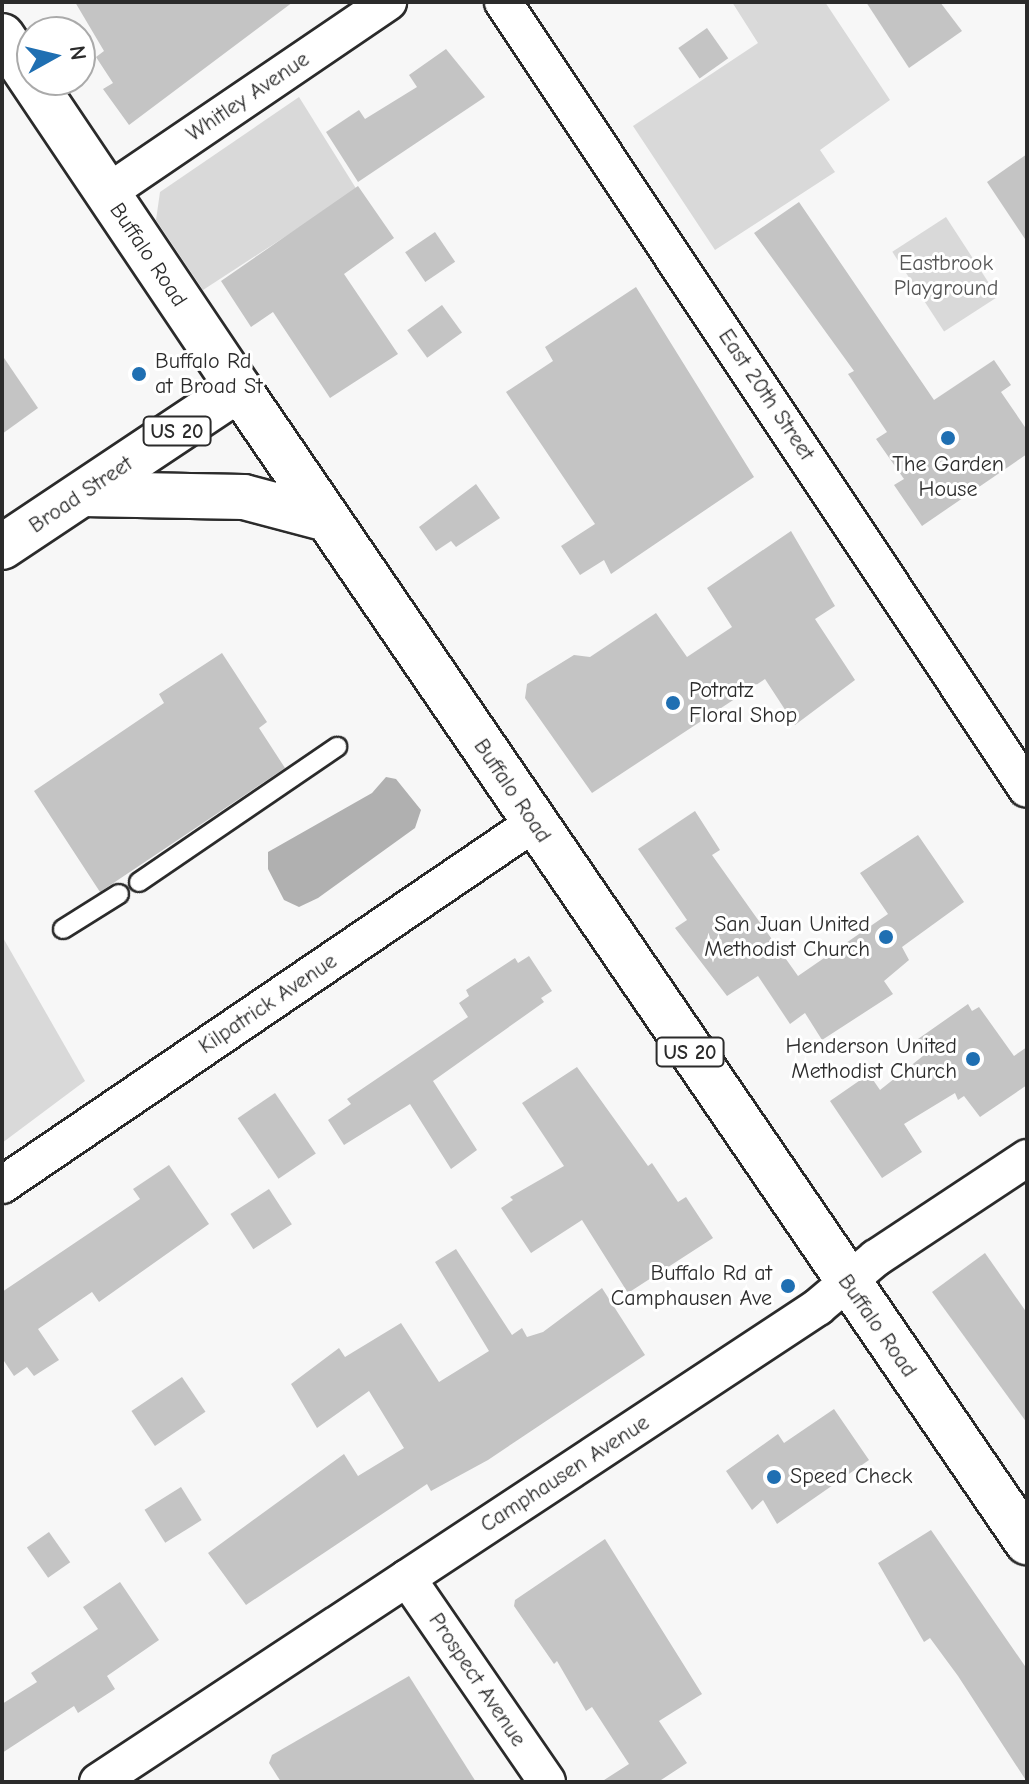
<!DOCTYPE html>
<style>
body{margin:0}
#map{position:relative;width:1029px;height:1784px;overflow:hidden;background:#f7f7f7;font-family:"Comic Neue",sans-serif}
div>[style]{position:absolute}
.green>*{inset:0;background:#d9d9d9;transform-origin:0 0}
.water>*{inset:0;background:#b0b0b0}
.building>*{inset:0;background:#c4c4c4;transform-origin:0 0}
.roads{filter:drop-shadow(2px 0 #2b2b2b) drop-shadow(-2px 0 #2b2b2b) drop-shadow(0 2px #2b2b2b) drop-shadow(0 -2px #2b2b2b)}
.service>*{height:18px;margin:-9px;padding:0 9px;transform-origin:9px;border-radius:9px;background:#fff}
.minor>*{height:36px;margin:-18px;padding:0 18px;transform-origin:18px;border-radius:18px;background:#fff}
.secondary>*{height:44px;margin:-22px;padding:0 22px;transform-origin:22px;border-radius:22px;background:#fff}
.primary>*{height:44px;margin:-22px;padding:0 22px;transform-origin:22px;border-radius:22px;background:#fff}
.dots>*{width:22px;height:22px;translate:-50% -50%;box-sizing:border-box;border:4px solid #fff;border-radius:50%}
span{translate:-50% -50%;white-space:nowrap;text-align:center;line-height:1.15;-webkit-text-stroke:6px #fff;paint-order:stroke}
.shield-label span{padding:2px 6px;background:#fff;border:2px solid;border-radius:6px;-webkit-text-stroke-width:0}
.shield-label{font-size:20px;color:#2b2b2b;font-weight:700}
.street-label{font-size:22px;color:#2b2b2b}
.park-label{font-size:22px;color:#565656}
.poi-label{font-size:22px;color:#2b2b2b}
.left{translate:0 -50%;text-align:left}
.right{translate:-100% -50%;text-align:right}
.frame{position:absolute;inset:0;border:4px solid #2b2b2b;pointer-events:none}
.north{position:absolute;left:16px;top:16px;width:80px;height:80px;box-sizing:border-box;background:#fff;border:2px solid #aaa;border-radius:50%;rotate:82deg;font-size:22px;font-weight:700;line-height:32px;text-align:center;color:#2b2b2b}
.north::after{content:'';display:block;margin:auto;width:28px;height:36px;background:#1f6fb2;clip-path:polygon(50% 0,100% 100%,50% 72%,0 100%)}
</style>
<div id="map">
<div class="green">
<div style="clip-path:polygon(732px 2px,825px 2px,890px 100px,820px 150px,835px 172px,715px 250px,633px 126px,758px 43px)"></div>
<div style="clip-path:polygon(299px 97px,357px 190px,203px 290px,156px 220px,160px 192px)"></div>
<div style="left:946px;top:217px;width:95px;height:64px;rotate:57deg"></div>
<div style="clip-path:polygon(2px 936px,85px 1081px,2px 1143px)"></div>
</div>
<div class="water">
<div style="clip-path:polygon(386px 777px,396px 779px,421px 810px,415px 828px,318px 898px,299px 907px,284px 900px,268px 869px,268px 852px,372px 793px)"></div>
</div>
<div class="building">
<div style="clip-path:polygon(75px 2px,293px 2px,129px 125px,103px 89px,113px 83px,96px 57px,104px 51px)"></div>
<div style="clip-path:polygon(866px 2px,940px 2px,962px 31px,909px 68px)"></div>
<div style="left:707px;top:28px;width:37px;height:35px;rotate:55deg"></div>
<div style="clip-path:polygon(446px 49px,485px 97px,358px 182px,326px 132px,359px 110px,365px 119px,417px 87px,409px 75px)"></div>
<div style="clip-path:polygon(1027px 154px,1027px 242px,987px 182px)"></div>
<div style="clip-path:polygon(358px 186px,394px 238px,344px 274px,398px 354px,330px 398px,273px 312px,251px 327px,221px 281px)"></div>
<div style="clip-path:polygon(799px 202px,934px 400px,994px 360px,1011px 385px,1001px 392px,1027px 430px,1027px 454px,922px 526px,894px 485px,904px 479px,876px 439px,887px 432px,848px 374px,854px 371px,754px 233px)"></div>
<div style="left:435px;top:232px;width:36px;height:36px;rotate:56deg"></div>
<div style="clip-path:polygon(636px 287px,754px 477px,611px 574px,604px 560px,580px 575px,561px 546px,595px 524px,506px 392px,553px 361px,545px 347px)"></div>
<div style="left:442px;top:305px;width:34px;height:43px;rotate:54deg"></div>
<div style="clip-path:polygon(2px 355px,38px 408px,2px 434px)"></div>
<div style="clip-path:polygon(476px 484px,500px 518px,456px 547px,451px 541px,436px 551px,419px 527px)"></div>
<div style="clip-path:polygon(791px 531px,835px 606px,815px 619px,855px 680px,795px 725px,765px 679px,592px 793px,525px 698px,527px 684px,574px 655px,590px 657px,656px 613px,687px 657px,732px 627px,707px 588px)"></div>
<div style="clip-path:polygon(222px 653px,267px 722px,259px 728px,285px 768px,100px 892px,34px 791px,164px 703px,159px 694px)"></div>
<div style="clip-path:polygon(695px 811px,720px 850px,712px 855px,798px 976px,888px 914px,860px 873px,918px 835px,964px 902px,902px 947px,909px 960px,884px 981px,893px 994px,822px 1040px,805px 1013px,790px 1024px,758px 976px,727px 996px,675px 928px,687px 920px,638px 849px)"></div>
<div style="clip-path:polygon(529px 956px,552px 991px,541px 998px,544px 1002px,433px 1081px,477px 1150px,451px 1169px,410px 1104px,344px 1145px,328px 1120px,351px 1104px,347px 1099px,468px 1017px,459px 1003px,469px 996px,466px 990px,515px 958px,518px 963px)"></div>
<div style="clip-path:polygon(968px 1004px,972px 1011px,979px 1007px,1014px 1056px,1027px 1047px,1027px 1085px,980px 1117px,964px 1096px,958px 1100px,955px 1093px,904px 1124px,922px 1152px,882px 1178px,830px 1101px,869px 1074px,880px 1090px,928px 1052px,918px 1039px)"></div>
<div style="clip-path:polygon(577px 1067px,648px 1166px,652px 1163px,678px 1202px,686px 1197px,713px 1238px,628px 1293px,582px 1220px,531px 1253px,501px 1208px,513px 1200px,510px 1197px,564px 1166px,522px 1103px)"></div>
<div style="left:275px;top:1093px;width:73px;height:45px;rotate:56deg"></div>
<div style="clip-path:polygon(169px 1165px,209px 1224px,99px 1302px,92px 1292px,38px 1329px,59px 1360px,34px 1376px,27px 1367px,14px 1376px,2px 1358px,2px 1292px,140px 1199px,133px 1189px)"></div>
<div style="left:269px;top:1189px;width:42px;height:46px;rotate:57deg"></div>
<div style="clip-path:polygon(456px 1249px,512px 1335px,522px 1328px,527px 1337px,543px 1332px,602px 1288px,645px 1355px,488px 1460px,431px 1491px,427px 1484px,246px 1605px,208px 1553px,344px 1454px,358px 1476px,404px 1448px,369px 1391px,317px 1428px,291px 1384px,339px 1348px,345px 1357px,401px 1323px,439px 1382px,489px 1351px,435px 1262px)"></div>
<div style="clip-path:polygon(985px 1253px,1027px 1313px,1027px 1423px,932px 1292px)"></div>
<div style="left:182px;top:1377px;width:42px;height:61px;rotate:56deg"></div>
<div style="clip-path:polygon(834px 1409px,869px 1460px,777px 1524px,763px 1500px,752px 1510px,726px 1471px,778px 1434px,784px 1443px)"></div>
<div style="left:181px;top:1487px;width:39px;height:43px;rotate:58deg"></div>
<div style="clip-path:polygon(931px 1530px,1027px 1669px,1027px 1782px,958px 1676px,930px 1638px,924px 1642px,878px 1563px)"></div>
<div style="left:49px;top:1532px;width:37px;height:27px;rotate:55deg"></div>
<div style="clip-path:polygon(605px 1539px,702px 1694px,659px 1721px,687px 1763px,658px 1782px,601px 1782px,629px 1764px,592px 1707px,586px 1711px,557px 1661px,554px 1664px,514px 1606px,515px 1600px)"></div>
<div style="clip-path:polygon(120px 1582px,159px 1640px,107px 1676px,115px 1689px,78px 1713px,74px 1706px,2px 1753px,2px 1704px,37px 1682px,31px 1673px,98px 1629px,83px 1607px)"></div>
<div style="clip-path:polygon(409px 1676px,476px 1782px,281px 1782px,269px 1763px,272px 1755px)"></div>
</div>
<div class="roads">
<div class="service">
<div style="left:139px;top:882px;width:240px;rotate:-34.3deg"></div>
<div style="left:63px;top:929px;width:66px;rotate:-32deg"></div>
</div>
<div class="minor">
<div style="left:503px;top:2px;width:945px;rotate:56.34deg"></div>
<div style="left:107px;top:193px;width:340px;rotate:-34.2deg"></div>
<div style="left:2px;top:1185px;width:643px;rotate:-34.23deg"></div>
<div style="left:407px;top:1578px;width:247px;rotate:55.5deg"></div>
<div style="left:98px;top:1782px;width:863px;rotate:-33.41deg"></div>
<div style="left:818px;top:1307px;width:76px;rotate:-40.2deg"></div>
<div style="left:876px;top:1258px;width:181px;rotate:-33.5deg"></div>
</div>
<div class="secondary">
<div style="left:2px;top:36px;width:425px;rotate:56.1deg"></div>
</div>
<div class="primary">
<div style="left:83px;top:494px;width:161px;rotate:1.1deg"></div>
<div style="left:244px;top:497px;width:86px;rotate:14.8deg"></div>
<div style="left:2px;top:547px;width:285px;rotate:-33.7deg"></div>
<div style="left:239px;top:389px;width:1397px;rotate:55.65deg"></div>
</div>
</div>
<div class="dots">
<div style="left:139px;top:374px;background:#1f6fb2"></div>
<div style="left:948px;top:438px;background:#1f6fb2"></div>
<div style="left:673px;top:703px;background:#1f6fb2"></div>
<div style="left:886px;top:937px;background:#1f6fb2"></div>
<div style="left:973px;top:1059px;background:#1f6fb2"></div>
<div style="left:788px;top:1286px;background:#1f6fb2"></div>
<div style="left:774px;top:1477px;background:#1f6fb2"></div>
</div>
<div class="shield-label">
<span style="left:177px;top:431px">US 20</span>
<span style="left:690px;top:1052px">US 20</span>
</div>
<div class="street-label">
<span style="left:248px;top:97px;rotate:-34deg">Whitley Avenue</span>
<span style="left:148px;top:255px;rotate:56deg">Buffalo Road</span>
<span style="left:766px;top:395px;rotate:56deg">East 20th Street</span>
<span style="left:81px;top:495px;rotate:-34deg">Broad Street</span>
<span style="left:512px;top:791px;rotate:56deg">Buffalo Road</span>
<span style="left:268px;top:1004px;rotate:-34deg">Kilpatrick Avenue</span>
<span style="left:877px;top:1326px;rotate:55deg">Buffalo Road</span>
<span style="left:565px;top:1474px;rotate:-33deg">Camphausen Avenue</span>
<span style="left:477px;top:1680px;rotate:56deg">Prospect Avenue</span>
</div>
<div class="park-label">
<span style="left:946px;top:276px">Eastbrook<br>Playground</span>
</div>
<div class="poi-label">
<span class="left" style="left:155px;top:374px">Buffalo Rd<br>at Broad St</span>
<span style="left:948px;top:477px">The Garden<br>House</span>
<span class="left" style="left:689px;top:703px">Potratz<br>Floral Shop</span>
<span class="right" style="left:870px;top:937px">San Juan United<br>Methodist Church</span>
<span class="right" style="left:957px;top:1059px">Henderson United<br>Methodist Church</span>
<span class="right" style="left:772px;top:1286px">Buffalo Rd at<br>Camphausen Ave</span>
<span class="left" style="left:790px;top:1477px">Speed Check</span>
</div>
<div class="frame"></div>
<div class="north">N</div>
</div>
